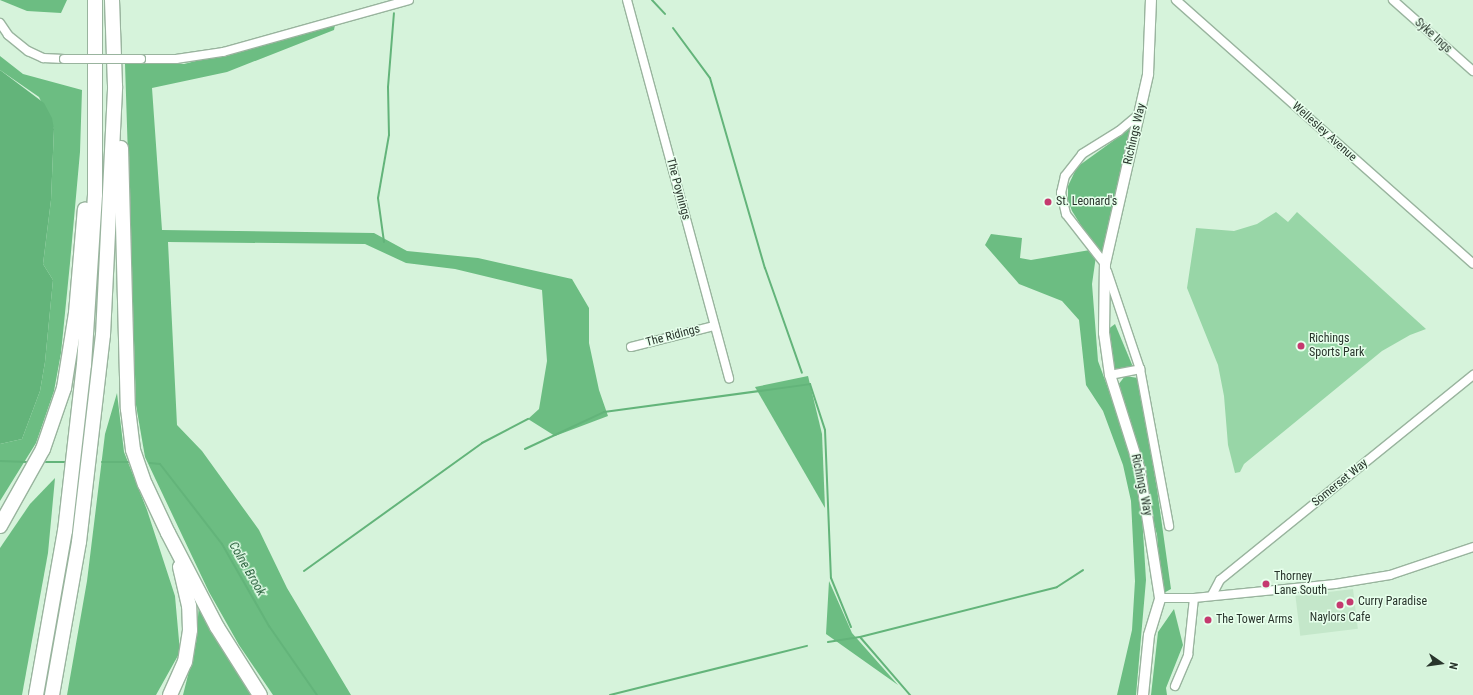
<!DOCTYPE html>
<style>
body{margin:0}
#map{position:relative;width:1473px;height:695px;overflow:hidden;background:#d6f3db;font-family:"Roboto Condensed",sans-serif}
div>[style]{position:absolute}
.built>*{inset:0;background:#c4e7ca;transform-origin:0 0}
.green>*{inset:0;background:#98d6a7}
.forest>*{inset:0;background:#6cbd82}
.water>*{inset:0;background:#63b47a}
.stream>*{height:2px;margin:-1px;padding:0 1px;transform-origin:1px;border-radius:1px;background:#63b47a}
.roads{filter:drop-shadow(1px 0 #99b49e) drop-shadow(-1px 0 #99b49e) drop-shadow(0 1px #99b49e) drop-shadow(0 -1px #99b49e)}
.minor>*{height:8px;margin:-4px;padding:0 4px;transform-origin:4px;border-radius:4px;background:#fff}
.tertiary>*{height:10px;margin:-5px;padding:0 5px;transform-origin:5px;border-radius:5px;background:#fff}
.motorway>*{height:14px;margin:-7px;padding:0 7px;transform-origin:7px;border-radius:7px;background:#fff}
.bridges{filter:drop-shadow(1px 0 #99b49e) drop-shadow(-1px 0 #99b49e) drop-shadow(0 1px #99b49e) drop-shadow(0 -1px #99b49e)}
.minor-bridge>*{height:8px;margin:-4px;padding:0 4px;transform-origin:4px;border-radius:4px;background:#fff}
.dots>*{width:11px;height:11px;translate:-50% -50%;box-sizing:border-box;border:2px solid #e7ffec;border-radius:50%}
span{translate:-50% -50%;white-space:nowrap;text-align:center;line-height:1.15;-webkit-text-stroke:3px #e7ffec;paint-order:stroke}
.street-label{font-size:12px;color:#29352c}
.poi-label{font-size:12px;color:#29352c}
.left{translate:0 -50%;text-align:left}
.water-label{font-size:13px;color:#1a552e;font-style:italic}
.north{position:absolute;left:1421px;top:643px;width:40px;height:40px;-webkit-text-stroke:3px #e7ffec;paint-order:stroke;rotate:103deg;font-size:11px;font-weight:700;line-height:16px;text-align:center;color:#29352c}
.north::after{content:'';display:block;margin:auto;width:14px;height:18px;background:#29352c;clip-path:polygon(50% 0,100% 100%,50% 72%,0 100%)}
</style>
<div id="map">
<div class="built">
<div style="left:1353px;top:589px;width:40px;height:58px;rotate:83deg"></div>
</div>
<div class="green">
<div style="clip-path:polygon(1276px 212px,1288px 222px,1297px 212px,1426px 329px,1410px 335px,1382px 351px,1244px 464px,1240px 472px,1235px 473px,1228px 445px,1224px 396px,1218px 365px,1187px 288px,1196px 228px,1234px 231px,1257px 224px)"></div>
</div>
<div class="forest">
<div style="clip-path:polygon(0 0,67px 0,61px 13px,27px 11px)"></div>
<div style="clip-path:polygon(335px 25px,334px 30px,227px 72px,152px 88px,162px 230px,374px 233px,407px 251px,478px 258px,572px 279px,589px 308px,589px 343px,599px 390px,608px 416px,555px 436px,528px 419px,539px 409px,547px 361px,542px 290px,455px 269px,406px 263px,365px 244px,168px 242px,177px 425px,202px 451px,259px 530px,287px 588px,351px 695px,273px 695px,239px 645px,209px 592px,145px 457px,136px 405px,125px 64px,184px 64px)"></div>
<div style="clip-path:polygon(0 56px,23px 74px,82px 90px,80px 152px,70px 263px,61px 353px,54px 391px,36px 443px,0 501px,0 444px,22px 439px,40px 391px,45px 362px,53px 280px,43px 264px,51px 200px,54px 129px,39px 97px,0 70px)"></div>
<div style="clip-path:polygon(1131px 128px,1102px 254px,1100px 256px,1072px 211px,1068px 200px,1068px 186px,1077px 167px)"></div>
<div style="clip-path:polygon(991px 234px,1022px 238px,1020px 258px,1031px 260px,1090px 250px,1096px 256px,1092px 284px,1098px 361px,1122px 426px,1136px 473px,1141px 499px,1146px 580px,1136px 695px,1117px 695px,1132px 630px,1135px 581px,1131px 501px,1123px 465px,1103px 411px,1086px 385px,1079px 320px,1062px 301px,1019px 284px,985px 245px)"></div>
<div style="clip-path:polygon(1115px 324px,1133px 367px,1114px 372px,1107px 330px)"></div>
<div style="clip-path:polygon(808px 376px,822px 434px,825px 508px,755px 387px)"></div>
<div style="clip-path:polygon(1125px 376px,1138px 378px,1157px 489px,1171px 589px,1162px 594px,1157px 535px,1118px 385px)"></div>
<div style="clip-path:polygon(117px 393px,124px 452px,147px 510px,175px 596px,180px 652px,156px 695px,67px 695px,87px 581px,105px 434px)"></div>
<div style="clip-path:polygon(55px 478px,48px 553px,22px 695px,0 695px,0 548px,30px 504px)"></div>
<div style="clip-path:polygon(829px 581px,852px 633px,898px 685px,826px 634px)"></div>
<div style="clip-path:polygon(199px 604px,251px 695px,183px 695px,196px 643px)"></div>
<div style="clip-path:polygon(1174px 609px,1183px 645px,1166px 688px,1167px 695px,1151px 695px,1158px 632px)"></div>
</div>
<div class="water">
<div style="clip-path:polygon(0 70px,44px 103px,52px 118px,54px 129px,51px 200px,43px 264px,53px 280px,45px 362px,40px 391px,22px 439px,0 444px)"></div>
</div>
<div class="stream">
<div style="left:652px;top:0;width:19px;rotate:47deg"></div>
<div style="left:673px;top:28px;width:62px;rotate:53.5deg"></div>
<div style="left:710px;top:78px;width:198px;rotate:73.9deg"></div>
<div style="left:765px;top:268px;width:111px;rotate:70.6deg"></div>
<div style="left:384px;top:242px;width:44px;rotate:-97.8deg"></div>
<div style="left:378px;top:198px;width:64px;rotate:-80.1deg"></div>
<div style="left:389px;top:135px;width:48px;rotate:-91.2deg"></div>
<div style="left:388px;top:87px;width:74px;rotate:-85.4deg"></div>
<div style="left:525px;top:449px;width:87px;rotate:-25.1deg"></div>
<div style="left:604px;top:412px;width:208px;rotate:-7.7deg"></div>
<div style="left:810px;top:384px;width:48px;rotate:71.9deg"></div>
<div style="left:825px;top:430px;width:148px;rotate:87.7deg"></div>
<div style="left:831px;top:578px;width:53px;rotate:67.8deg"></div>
<div style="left:0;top:461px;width:27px;rotate:2deg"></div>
<div style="left:46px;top:462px;width:19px"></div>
<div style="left:102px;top:462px;width:29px"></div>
<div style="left:150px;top:463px;width:10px;rotate:6deg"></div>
<div style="left:160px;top:464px;width:101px;rotate:52.2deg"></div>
<div style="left:222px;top:544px;width:95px;rotate:60.2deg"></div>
<div style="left:269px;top:626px;width:84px;rotate:55.2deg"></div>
<div style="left:304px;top:571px;width:219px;rotate:-35.7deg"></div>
<div style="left:482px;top:443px;width:52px;rotate:-27.6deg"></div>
<div style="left:860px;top:637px;width:77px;rotate:49.2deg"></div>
<div style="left:828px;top:642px;width:32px;rotate:-9deg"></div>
<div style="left:860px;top:637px;width:203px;rotate:-14.2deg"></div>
<div style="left:1057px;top:587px;width:31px;rotate:-33deg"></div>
<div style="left:610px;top:695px;width:203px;rotate:-14deg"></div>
</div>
<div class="roads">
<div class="minor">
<div style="left:627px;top:0;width:392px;rotate:74.9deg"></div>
<div style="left:1176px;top:0;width:397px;rotate:41.6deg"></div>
<div style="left:1393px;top:0;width:107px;rotate:41.6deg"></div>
<div style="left:0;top:23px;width:14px;rotate:56deg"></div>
<div style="left:8px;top:35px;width:26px;rotate:39deg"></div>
<div style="left:28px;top:51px;width:17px;rotate:25deg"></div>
<div style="left:43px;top:58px;width:21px;rotate:3deg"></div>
<div style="left:141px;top:59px;width:35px"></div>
<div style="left:176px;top:59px;width:48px;rotate:-8.5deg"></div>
<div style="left:223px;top:52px;width:193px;rotate:-15.6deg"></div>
<div style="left:1105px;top:264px;width:63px;rotate:-128deg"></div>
<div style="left:1066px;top:214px;width:22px;rotate:-103deg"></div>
<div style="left:1061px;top:193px;width:17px;rotate:-77deg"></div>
<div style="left:1065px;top:176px;width:28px;rotate:-52deg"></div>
<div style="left:1082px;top:154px;width:44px;rotate:-31.9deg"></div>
<div style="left:1119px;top:131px;width:26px;rotate:-40deg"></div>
<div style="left:1107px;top:271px;width:103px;rotate:71.4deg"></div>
<div style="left:1140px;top:369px;width:160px;rotate:79.5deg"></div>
<div style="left:631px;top:347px;width:86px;rotate:-14.2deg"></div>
<div style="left:1110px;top:375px;width:31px;rotate:-11deg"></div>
<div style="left:1212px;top:595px;width:17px;rotate:-62deg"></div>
<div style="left:1220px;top:580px;width:326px;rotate:-39deg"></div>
<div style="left:1160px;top:598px;width:34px"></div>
<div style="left:1194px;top:598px;width:142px;rotate:-5.7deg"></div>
<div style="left:1335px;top:584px;width:56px;rotate:-9.3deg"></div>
<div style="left:1390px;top:575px;width:88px;rotate:-18.6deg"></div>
<div style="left:1175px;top:686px;width:34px;rotate:-67deg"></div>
<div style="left:1188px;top:655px;width:57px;rotate:-84deg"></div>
</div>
<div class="tertiary">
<div style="left:1143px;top:695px;width:60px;rotate:-84.3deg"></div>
<div style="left:1149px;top:635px;width:39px;rotate:-73deg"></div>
<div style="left:1160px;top:598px;width:130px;rotate:-98.9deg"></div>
<div style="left:1140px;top:470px;width:100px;rotate:-107.5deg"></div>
<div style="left:1110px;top:375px;width:42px;rotate:-98.1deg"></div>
<div style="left:1104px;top:333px;width:69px;rotate:-89.2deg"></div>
<div style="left:1105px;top:264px;width:195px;rotate:-77.2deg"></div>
<div style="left:1148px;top:74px;width:74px;rotate:-87.7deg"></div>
</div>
<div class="motorway">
<div style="left:121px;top:148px;width:261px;rotate:88.5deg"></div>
<div style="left:128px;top:409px;width:41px;rotate:83deg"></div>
<div style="left:133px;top:450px;width:36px;rotate:71deg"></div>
<div style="left:145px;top:484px;width:54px;rotate:64.9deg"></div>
<div style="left:168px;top:533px;width:106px;rotate:62.5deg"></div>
<div style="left:217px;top:627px;width:80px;rotate:57.7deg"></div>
<div style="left:0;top:526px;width:88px;rotate:-60.8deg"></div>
<div style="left:43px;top:449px;width:65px;rotate:-71deg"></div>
<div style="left:64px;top:388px;width:76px;rotate:-80.9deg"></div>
<div style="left:76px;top:313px;width:104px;rotate:-85.1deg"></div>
<div style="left:36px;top:695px;width:167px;rotate:-80deg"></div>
<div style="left:65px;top:531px;width:167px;rotate:-83.5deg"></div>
<div style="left:84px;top:365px;width:171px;rotate:-86.3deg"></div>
<div style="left:95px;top:194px;width:194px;rotate:-90deg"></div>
<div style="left:52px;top:695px;width:155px;rotate:-80deg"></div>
<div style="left:79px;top:542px;width:208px;rotate:-83.4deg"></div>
<div style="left:103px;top:335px;width:249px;rotate:-87.2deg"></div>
<div style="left:115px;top:86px;width:86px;rotate:-92deg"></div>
<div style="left:170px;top:695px;width:36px;rotate:-66deg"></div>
<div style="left:185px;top:662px;width:32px;rotate:-81deg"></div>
<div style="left:190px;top:630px;width:24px;rotate:-92deg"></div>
<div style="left:189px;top:606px;width:40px;rotate:-103deg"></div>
</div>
</div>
<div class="bridges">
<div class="minor-bridge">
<div style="left:64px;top:59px;width:77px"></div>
</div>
</div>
<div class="dots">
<div style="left:1048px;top:202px;background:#c5396f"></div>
<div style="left:1301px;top:346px;background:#c5396f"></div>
<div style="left:1266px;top:584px;background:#c5396f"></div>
<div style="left:1350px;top:602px;background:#c5396f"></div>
<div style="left:1340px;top:605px;background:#c5396f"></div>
<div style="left:1208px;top:620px;background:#c5396f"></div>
</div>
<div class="street-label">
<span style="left:1433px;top:36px;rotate:42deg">Syke Ings</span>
<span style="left:1324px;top:132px;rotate:42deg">Wellesley Avenue</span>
<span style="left:1135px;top:134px;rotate:-77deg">Richings Way</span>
<span style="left:678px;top:189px;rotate:75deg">The Poynings</span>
<span style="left:673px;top:336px;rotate:-15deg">The Ridings</span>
<span style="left:1340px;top:483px;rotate:-39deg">Somerset Way</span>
<span style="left:1141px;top:485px;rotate:78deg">Richings Way</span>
</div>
<div class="poi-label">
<span class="left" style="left:1056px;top:202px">St. Leonard's</span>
<span class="left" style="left:1309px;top:346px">Richings<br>Sports Park</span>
<span class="left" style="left:1274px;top:584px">Thorney<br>Lane South</span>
<span class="left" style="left:1358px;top:602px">Curry Paradise</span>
<span style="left:1340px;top:618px">Naylors Cafe</span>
<span class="left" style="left:1216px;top:620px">The Tower Arms</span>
</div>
<div class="water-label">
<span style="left:247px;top:569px;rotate:60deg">Colne Brook</span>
</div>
<div class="north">N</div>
</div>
